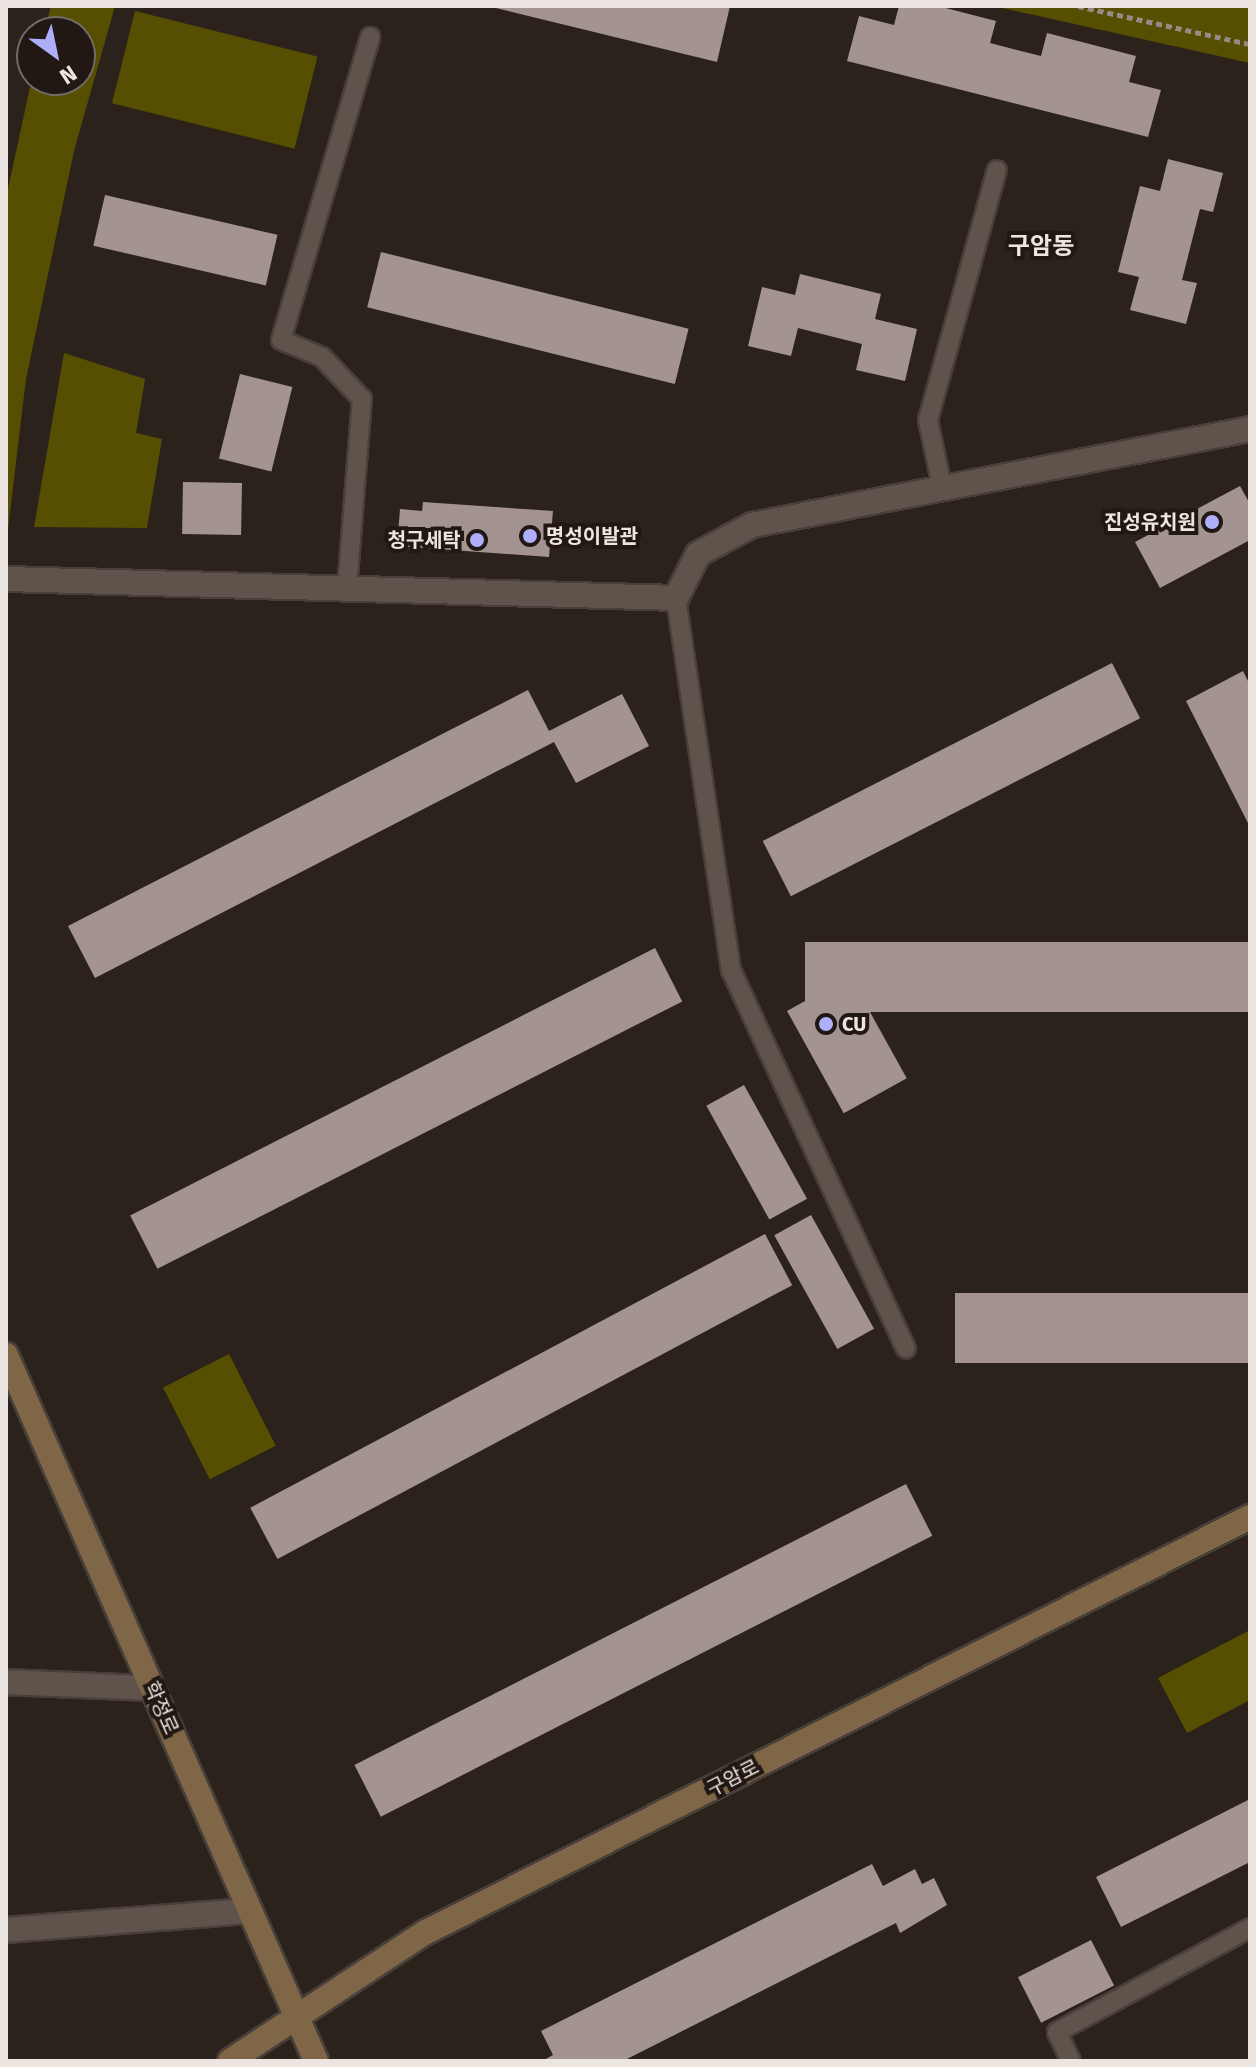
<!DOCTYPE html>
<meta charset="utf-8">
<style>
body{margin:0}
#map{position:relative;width:1256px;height:2067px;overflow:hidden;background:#2c221c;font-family:"Fira Sans","Noto Sans KR",sans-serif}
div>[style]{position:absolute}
.green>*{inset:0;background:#564e00;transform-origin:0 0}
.building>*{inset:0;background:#a39391;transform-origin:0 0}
.path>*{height:5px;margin-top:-2.5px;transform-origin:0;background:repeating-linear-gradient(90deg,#948b86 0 6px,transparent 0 10px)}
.roads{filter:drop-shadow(2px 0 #483f3b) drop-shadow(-2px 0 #483f3b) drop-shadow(0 2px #483f3b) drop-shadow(0 -2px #483f3b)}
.lane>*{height:18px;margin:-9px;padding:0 9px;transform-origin:9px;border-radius:9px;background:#5f534c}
.street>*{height:24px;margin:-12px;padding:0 12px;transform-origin:12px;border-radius:12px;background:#5f534c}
.secondary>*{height:24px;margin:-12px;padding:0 12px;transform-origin:12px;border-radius:12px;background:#7e6647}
.dots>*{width:22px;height:22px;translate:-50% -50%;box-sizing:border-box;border:4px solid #221813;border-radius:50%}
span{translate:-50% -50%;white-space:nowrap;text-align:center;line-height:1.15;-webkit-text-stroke:8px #221813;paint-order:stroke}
.poi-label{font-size:20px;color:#ede5e1;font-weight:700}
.right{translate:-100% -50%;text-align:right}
.left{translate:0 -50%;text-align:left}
.street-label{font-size:20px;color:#ede5e1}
.quarter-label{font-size:24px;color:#ede5e1;font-weight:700}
.frame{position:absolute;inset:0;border:8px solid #ede5e1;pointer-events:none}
.north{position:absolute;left:16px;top:16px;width:80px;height:80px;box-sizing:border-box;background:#221813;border:2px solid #736a65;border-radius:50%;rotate:147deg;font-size:22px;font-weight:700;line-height:32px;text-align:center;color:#ede5e1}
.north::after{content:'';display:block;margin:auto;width:28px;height:36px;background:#aeaefb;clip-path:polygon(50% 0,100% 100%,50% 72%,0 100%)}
</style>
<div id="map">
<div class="green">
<div style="clip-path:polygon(51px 6px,115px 6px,74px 151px,26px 379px,7px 538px,6px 198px,32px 78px,80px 80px,80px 32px,44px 32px)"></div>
<div style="clip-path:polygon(993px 6px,1250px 6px,1250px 63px)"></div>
<div style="left:135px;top:11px;width:188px;height:95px;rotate:14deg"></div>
<div style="clip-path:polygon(64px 353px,145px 379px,136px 433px,162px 439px,147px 528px,34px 527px)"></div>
<div style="left:229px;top:1354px;width:103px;height:74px;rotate:63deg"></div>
<div style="clip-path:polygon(1250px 1630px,1250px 1700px,1187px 1733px,1158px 1678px)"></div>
</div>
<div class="building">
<div style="clip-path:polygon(488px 6px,730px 6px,717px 62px)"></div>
<div style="clip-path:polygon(899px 6px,938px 6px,996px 21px,990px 43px,1041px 56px,1047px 33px,1136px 56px,1129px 82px,1161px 90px,1148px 137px,847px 61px,859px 16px,894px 25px)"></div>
<div style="clip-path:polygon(1168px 159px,1223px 173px,1213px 212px,1200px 209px,1182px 280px,1197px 283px,1186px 324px,1130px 310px,1139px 277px,1118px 272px,1140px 186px,1160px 191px)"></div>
<div style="left:105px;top:195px;width:177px;height:52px;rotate:13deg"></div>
<div style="left:381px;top:252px;width:317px;height:57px;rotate:14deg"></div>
<div style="clip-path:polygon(800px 274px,881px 294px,875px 319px,917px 329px,905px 381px,856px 370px,862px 344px,798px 328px,791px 356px,748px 346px,762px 287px,795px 295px)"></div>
<div style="left:240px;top:374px;width:54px;height:87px;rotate:14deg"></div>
<div style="left:183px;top:482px;width:59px;height:52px;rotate:1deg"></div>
<div style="clip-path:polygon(1240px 486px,1250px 504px,1250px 540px,1160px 588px,1135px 542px)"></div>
<div style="clip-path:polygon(423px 502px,553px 511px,549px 557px,397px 546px,400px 509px,422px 511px)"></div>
<div style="left:1112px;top:663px;width:62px;height:392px;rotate:63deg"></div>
<div style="clip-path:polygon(1243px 671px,1250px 685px,1250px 827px,1186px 701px)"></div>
<div style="clip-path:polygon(528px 690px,549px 731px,622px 694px,649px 746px,576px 783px,554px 742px,95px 978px,68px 926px)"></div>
<div style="left:1250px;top:942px;width:70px;height:445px;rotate:90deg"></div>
<div style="left:655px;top:948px;width:60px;height:589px;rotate:63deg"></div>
<div style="left:850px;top:976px;width:117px;height:72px;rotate:61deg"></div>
<div style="left:744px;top:1085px;width:130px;height:43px;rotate:61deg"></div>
<div style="left:811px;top:1215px;width:130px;height:42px;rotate:61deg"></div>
<div style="left:765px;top:1234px;width:58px;height:583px;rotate:62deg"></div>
<div style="left:1250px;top:1293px;width:70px;height:295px;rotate:90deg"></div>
<div style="left:906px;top:1484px;width:58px;height:619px;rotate:63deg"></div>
<div style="clip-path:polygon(1250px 1799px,1250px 1862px,1121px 1927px,1096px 1877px)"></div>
<div style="clip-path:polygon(872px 1864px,883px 1886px,915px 1869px,922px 1884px,934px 1878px,947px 1905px,900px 1933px,896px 1923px,623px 2061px,542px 2061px,553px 2055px,541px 2031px)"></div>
<div style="left:1091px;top:1940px;width:51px;height:82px;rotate:63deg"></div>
</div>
<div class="path">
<div style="left:1078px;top:6px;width:176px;rotate:12.5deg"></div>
</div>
<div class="roads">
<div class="lane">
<div style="left:942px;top:487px;width:68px;rotate:-101.8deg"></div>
<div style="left:928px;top:420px;width:259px;rotate:-74.6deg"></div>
<div style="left:347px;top:589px;width:191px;rotate:-85.5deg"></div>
<div style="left:362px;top:399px;width:58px;rotate:-133.6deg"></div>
<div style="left:322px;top:357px;width:44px;rotate:-157.5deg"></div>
<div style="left:281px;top:340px;width:316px;rotate:-73.6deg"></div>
<div style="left:676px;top:598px;width:376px;rotate:81.6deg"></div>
<div style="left:731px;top:970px;width:417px;rotate:65.2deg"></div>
<div style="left:1071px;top:2061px;width:32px;rotate:-116deg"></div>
<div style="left:1057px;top:2032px;width:219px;rotate:-28.3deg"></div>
</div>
<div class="street">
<div style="left:6px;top:579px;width:670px;rotate:1.62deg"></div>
<div style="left:676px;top:598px;width:49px;rotate:-63.4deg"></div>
<div style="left:698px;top:554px;width:61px;rotate:-28.2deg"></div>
<div style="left:752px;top:525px;width:507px;rotate:-10.91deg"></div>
<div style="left:6px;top:1682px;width:146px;rotate:2.4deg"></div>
<div style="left:6px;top:1930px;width:244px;rotate:-4.5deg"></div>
</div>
<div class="secondary">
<div style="left:6px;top:1355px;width:771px;rotate:66.29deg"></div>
<div style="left:230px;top:2061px;width:235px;rotate:-33.4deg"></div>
<div style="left:426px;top:1932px;width:923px;rotate:-26.73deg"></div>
</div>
</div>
<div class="dots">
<div style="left:1212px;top:522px;background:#aeaefb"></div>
<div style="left:530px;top:536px;background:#aeaefb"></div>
<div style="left:477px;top:540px;background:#aeaefb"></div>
<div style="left:826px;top:1024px;background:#aeaefb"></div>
</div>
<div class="poi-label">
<span class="right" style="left:1196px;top:522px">진성유치원</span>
<span class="left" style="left:546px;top:536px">명성이발관</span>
<span class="right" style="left:461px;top:540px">청구세탁</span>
<span class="left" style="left:842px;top:1024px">CU</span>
</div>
<div class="street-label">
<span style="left:161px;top:1708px;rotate:66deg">학정로</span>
<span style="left:733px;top:1778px;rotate:-27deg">구암로</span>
</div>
<div class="quarter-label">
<span style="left:1041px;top:247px">구암동</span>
</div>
<div class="frame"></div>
<div class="north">N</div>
</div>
